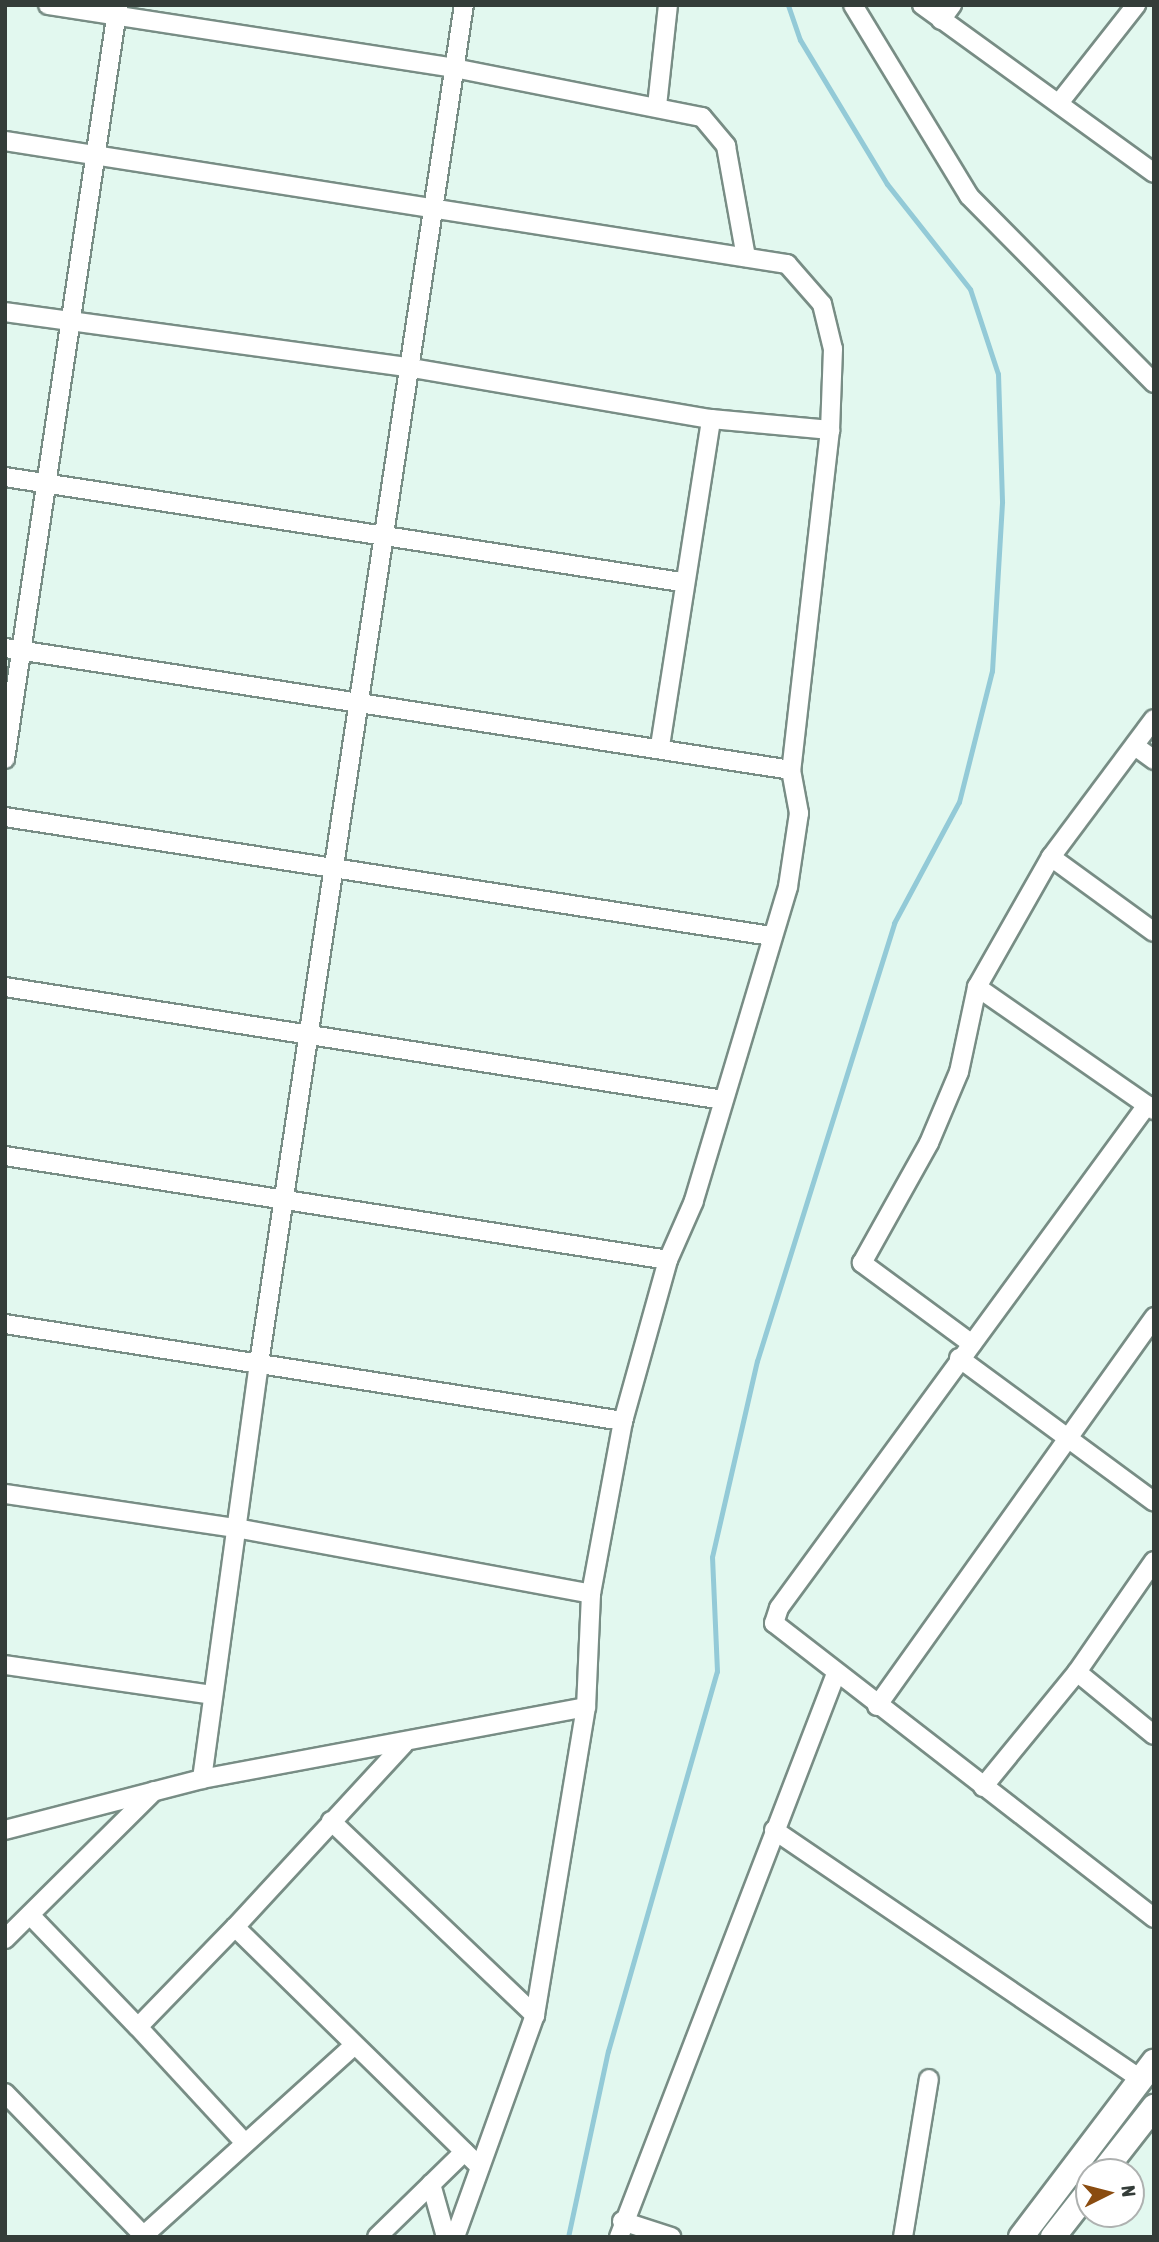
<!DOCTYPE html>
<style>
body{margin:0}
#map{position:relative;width:1159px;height:2242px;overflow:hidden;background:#e2f8ef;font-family:"Asap Condensed",sans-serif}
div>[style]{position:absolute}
.stream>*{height:5px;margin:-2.5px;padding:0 2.5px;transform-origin:2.5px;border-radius:2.5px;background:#93cad7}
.roads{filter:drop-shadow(2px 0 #788d85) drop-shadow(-2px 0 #788d85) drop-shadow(0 2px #788d85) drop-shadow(0 -2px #788d85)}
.minor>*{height:18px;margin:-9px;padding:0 9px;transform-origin:9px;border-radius:9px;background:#fff}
.secondary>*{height:24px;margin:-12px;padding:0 12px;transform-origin:12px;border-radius:12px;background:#fff}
span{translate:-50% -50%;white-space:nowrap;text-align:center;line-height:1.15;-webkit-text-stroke:6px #fff;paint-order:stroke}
.frame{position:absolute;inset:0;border:7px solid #343d39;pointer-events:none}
.north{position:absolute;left:1075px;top:2158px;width:70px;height:70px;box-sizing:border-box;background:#fff;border:2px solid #aeb1b0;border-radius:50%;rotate:84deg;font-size:19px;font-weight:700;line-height:28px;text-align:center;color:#343d39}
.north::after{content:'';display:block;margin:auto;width:24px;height:32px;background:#8a4c10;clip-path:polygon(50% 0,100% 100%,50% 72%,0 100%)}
</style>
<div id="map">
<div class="stream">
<div style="left:568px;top:2237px;width:190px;rotate:-77.9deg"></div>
<div style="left:608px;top:2051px;width:395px;rotate:-74deg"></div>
<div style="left:717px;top:1671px;width:114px;rotate:-92.5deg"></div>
<div style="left:712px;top:1557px;width:201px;rotate:-77.1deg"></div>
<div style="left:757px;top:1361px;width:459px;rotate:-72.6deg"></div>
<div style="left:894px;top:923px;width:137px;rotate:-61.8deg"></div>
<div style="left:959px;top:802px;width:135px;rotate:-75.9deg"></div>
<div style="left:992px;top:671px;width:170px;rotate:-86.6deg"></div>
<div style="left:1002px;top:501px;width:127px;rotate:-91.8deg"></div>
<div style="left:998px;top:374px;width:89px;rotate:-108.2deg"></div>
<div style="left:970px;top:289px;width:134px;rotate:-128.3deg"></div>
<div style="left:887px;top:184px;width:168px;rotate:-121.1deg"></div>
<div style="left:800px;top:40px;width:37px;rotate:-109deg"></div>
</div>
<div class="roads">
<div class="minor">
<div style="left:48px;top:5px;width:411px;rotate:8.8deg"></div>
<div style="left:454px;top:68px;width:253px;rotate:11.2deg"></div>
<div style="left:702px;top:117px;width:38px;rotate:50deg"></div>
<div style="left:726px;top:146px;width:113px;rotate:79.8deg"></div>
<div style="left:853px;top:5px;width:223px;rotate:58.7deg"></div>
<div style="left:969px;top:196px;width:263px;rotate:45.3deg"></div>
<div style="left:922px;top:5px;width:286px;rotate:35.9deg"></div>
<div style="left:941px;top:20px;width:19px;rotate:-54deg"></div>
<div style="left:1059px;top:103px;width:125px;rotate:-51.8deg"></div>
<div style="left:657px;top:106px;width:102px;rotate:-83.8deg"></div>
<div style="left:5px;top:141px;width:792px;rotate:8.94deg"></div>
<div style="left:787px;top:264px;width:53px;rotate:48.8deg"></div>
<div style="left:822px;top:304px;width:46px;rotate:76.3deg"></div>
<div style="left:833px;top:349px;width:81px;rotate:92.1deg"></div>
<div style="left:830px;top:430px;width:342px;rotate:96.5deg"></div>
<div style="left:791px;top:770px;width:44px;rotate:79.5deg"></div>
<div style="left:799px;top:813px;width:75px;rotate:98.5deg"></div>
<div style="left:788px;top:887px;width:328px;rotate:106.7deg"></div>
<div style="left:694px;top:1201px;width:64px;rotate:113.8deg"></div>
<div style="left:668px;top:1260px;width:167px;rotate:105.6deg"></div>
<div style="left:623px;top:1421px;width:176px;rotate:100.5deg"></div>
<div style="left:591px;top:1594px;width:113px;rotate:92.5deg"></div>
<div style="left:586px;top:1707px;width:391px;rotate:169.4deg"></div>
<div style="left:202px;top:1779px;width:203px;rotate:165.5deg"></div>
<div style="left:5px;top:312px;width:411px;rotate:7.8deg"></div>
<div style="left:412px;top:368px;width:303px;rotate:9.7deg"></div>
<div style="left:711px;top:419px;width:120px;rotate:5.3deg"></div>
<div style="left:5px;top:477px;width:684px;rotate:8.83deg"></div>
<div style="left:5px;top:648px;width:795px;rotate:8.82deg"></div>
<div style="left:660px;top:746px;width:331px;rotate:-81.1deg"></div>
<div style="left:1135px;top:746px;width:24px;rotate:36deg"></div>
<div style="left:5px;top:759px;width:762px;rotate:-81.48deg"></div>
<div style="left:5px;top:817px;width:775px;rotate:8.83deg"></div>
<div style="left:1051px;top:857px;width:127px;rotate:36.1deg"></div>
<div style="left:5px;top:987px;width:727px;rotate:8.94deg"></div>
<div style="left:977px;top:987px;width:216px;rotate:34.8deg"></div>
<div style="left:1147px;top:1105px;width:623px;rotate:126.19deg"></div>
<div style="left:779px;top:1608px;width:16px;rotate:108deg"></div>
<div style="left:774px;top:1623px;width:481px;rotate:37.8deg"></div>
<div style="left:5px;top:1156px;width:671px;rotate:8.91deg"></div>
<div style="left:5px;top:1324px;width:626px;rotate:8.92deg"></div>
<div style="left:972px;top:1344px;width:137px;rotate:-143.6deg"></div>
<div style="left:862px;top:1263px;width:137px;rotate:-60.8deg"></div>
<div style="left:929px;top:1143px;width:77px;rotate:-67.1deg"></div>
<div style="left:959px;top:1072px;width:87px;rotate:-78deg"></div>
<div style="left:977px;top:987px;width:150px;rotate:-60.4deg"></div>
<div style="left:1051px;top:857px;width:172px;rotate:-53.3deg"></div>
<div style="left:959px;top:1358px;width:242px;rotate:36.4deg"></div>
<div style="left:5px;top:1494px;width:233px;rotate:8.4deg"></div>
<div style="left:236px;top:1528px;width:361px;rotate:10.5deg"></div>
<div style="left:5px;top:1665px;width:209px;rotate:8.2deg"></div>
<div style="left:1077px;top:1672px;width:135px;rotate:-55.3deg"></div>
<div style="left:877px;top:1706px;width:478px;rotate:-54.5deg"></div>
<div style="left:404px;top:1744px;width:249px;rotate:132.7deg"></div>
<div style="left:235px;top:1927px;width:340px;rotate:44.4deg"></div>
<div style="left:202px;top:1779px;width:420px;rotate:-82.2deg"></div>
<div style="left:259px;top:1363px;width:1373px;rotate:-81.42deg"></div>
<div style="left:983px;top:1787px;width:149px;rotate:-50.7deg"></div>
<div style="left:1077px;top:1672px;width:99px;rotate:39.3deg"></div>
<div style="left:331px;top:1821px;width:282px;rotate:43.6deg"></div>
<div style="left:774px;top:1830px;width:443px;rotate:34.2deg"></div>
<div style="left:31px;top:1916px;width:154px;rotate:46.1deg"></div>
<div style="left:235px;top:1927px;width:139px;rotate:134.1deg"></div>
<div style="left:138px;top:2027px;width:158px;rotate:47.3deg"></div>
<div style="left:5px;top:1939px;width:210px;rotate:-44.8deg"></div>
<div style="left:5px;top:2093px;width:198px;rotate:45.8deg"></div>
<div style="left:431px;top:2184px;width:55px;rotate:74.2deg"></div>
<div style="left:622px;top:2221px;width:52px;rotate:18.1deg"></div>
<div style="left:142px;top:2237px;width:283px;rotate:-42.1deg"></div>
<div style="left:377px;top:2237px;width:122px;rotate:-44.3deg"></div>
<div style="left:455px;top:2237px;width:236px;rotate:-70.2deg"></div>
<div style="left:535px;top:2015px;width:312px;rotate:-80.6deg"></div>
<div style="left:619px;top:2237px;width:601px;rotate:-68.94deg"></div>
<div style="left:903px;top:2237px;width:160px;rotate:-80.7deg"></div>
</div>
<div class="secondary">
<div style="left:1103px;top:2172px;width:83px;rotate:-51.9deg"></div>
<div style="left:1021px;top:2237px;width:220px;rotate:-52.8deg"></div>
<div style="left:1053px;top:2237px;width:58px;rotate:-52deg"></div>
</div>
</div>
<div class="frame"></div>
<div class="north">N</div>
</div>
